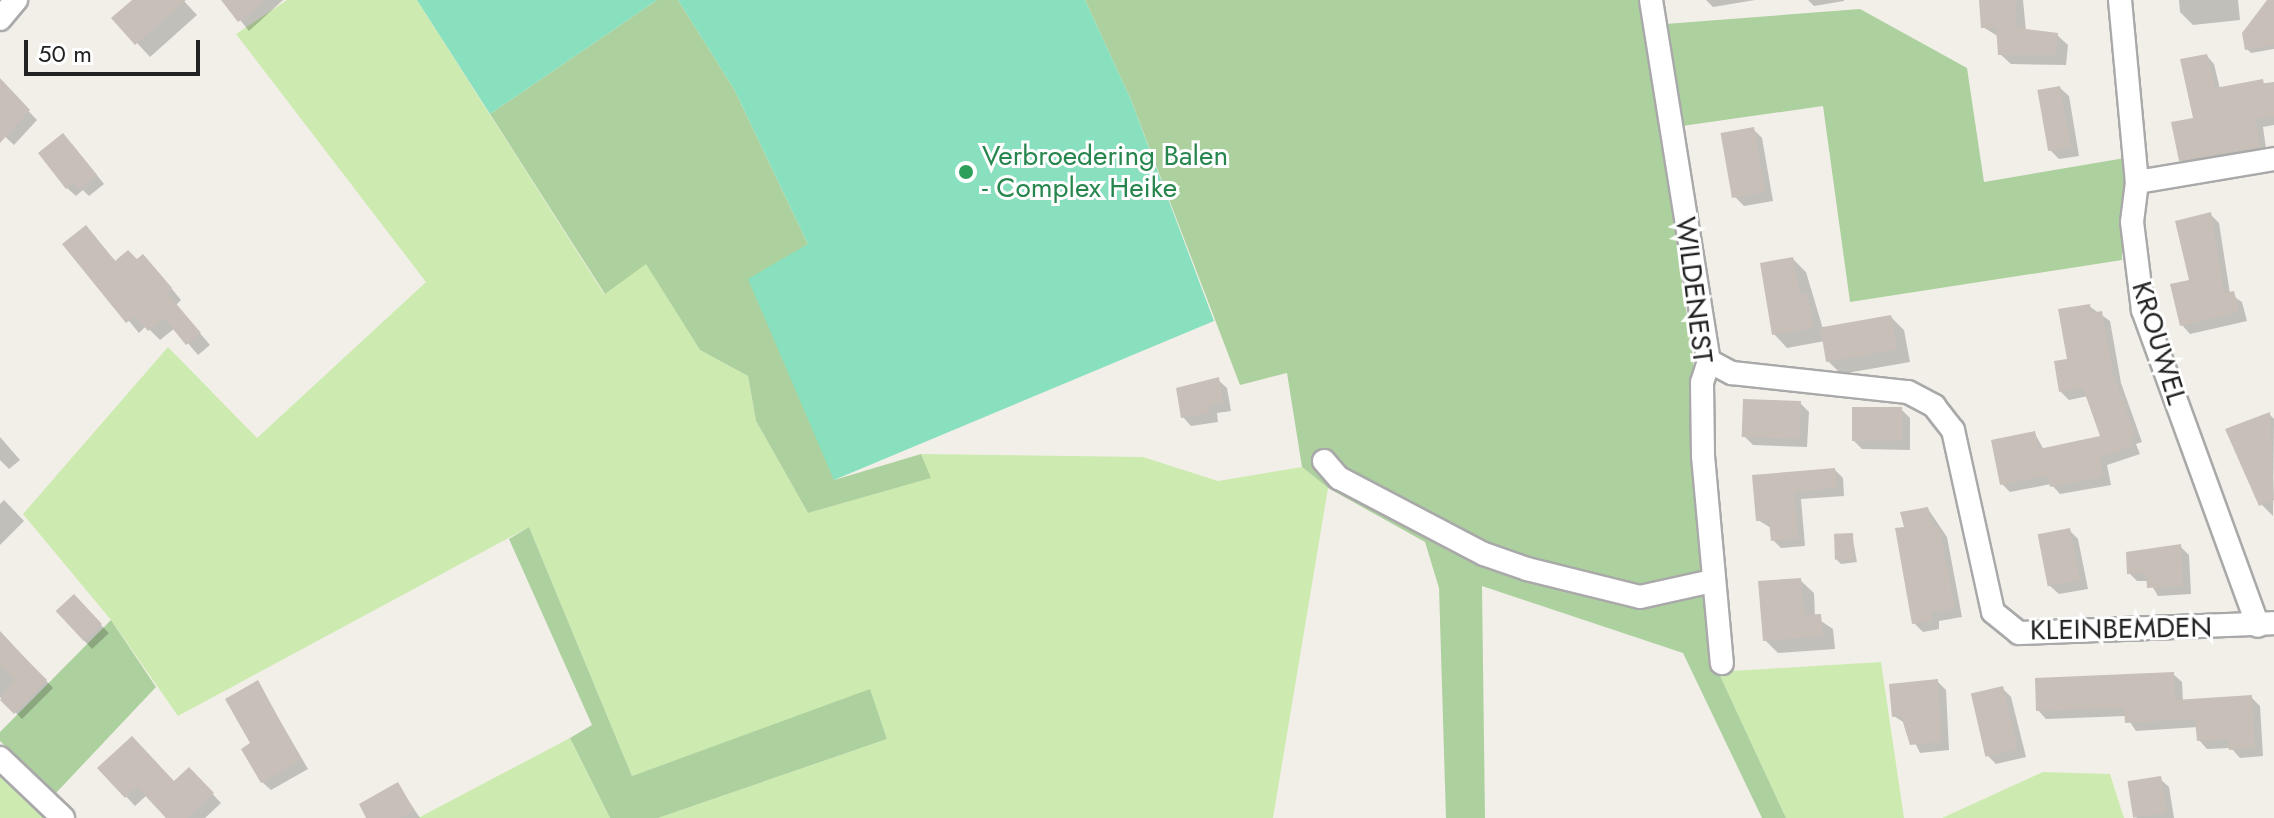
<!DOCTYPE html>
<style>
body{margin:0}
#map{position:relative;width:2274px;height:818px;overflow:hidden;background:#f2efe9;font-family:Jost,sans-serif}
div>[style]{position:absolute}
.grass>*{inset:0;background:#cdebb0}
.forest>*{inset:0;background:#add19e}
.pitch>*{inset:0;background:#88e0be}
.shadow>*{inset:0;background:#0003;transform-origin:0 0}
.building>*{inset:0;background:#c7bfb8;transform-origin:0 0}
.roads{filter:drop-shadow(2px 0 #a9a9a9) drop-shadow(-2px 0 #a9a9a9) drop-shadow(0 2px #a9a9a9) drop-shadow(0 -2px #a9a9a9)}
.street>*{height:22px;margin:-11px;padding:0 11px;transform-origin:11px;border-radius:11px;background:#fff}
.dots>*{width:22px;height:22px;translate:-50% -50%;box-sizing:border-box;border:4px solid #fff;border-radius:50%}
span{translate:-50% -50%;white-space:nowrap;text-align:center;line-height:1.15;-webkit-text-stroke:6px #fff;paint-order:stroke}
.leisure-label{font-size:28px;color:#27864d}
.left{translate:0 -50%;text-align:left}
.street-label{font-size:28px;color:#222}
.scale{position:absolute;left:24px;top:40px;width:176px;height:36px;box-sizing:border-box;border:4px solid #222;border-top:0;padding-left:10px;font-size:24px;line-height:28px;white-space:nowrap;color:#222;-webkit-text-stroke:6px #fff;paint-order:stroke}
</style>
<div id="map">
<div class="grass">
<div style="clip-path:polygon(287px 0,417px 0,604px 294px,646px 263px,700px 350px,748px 376px,756px 421px,808px 513px,930px 478px,921px 454px,1143px 457px,1218px 481px,1302px 467px,1328px 488px,1273px 818px,658px 818px,887px 739px,870px 690px,632px 776px,529px 527px,178px 716px,111px 620px,23px 514px,168px 347px,257px 438px,426px 282px,236px 34px)"></div>
<div style="clip-path:polygon(1881px 662px,1904px 818px,1786px 818px,1716px 667px,1732px 671px)"></div>
<div style="clip-path:polygon(570px 738px,610px 818px,418px 818px)"></div>
<div style="clip-path:polygon(0 769px,52px 818px,0 818px)"></div>
<div style="clip-path:polygon(2043px 772px,2110px 774px,2124px 818px,1942px 818px)"></div>
</div>
<div class="forest">
<div style="clip-path:polygon(657px 0,678px 0,734px 89px,808px 244px,834px 480px,921px 454px,931px 478px,808px 513px,756px 421px,748px 376px,700px 350px,646px 264px,605px 294px,490px 114px)"></div>
<div style="clip-path:polygon(1085px 0,1642px 0,1693px 358px,1716px 667px,1786px 818px,1762px 818px,1683px 653px,1482px 586px,1485px 818px,1446px 818px,1439px 588px,1425px 542px,1328px 488px,1302px 467px,1287px 373px,1240px 385px,1131px 100px)"></div>
<div style="clip-path:polygon(1860px 9px,1967px 68px,1984px 182px,2125px 158px,2122px 260px,1850px 302px,1823px 106px,1682px 126px,1665px 24px)"></div>
<div style="clip-path:polygon(529px 527px,632px 776px,870px 689px,887px 739px,658px 818px,610px 818px,570px 738px,592px 725px,509px 539px)"></div>
<div style="clip-path:polygon(111px 620px,156px 687px,55px 794px,0 741px,0 732px)"></div>
</div>
<div class="pitch">
<div style="clip-path:polygon(417px 0,657px 0,490px 114px)"></div>
<div style="clip-path:polygon(678px 0,1085px 0,1131px 100px,1214px 321px,834px 480px,748px 279px,808px 244px,734px 89px)"></div>
</div>
<div class="shadow">
<div style="clip-path:polygon(135px 0,183px 0,197px 15px,150px 57px,114px 18px)"></div>
<div style="clip-path:polygon(224px 0,283px 0,249px 31px)"></div>
<div style="clip-path:polygon(1706px 0,1755px 0,1713px 7px)"></div>
<div style="clip-path:polygon(1808px 0,1844px 0,1844px 1px,1814px 6px)"></div>
<div style="clip-path:polygon(1981px 0,2023px 0,2026px 31px,2057px 35px,2068px 45px,2066px 65px,2011px 64px,2000px 54px,1999px 37px,1983px 27px)"></div>
<div style="clip-path:polygon(2179px 0,2238px 0,2240px 20px,2193px 25px,2180px 12px)"></div>
<div style="clip-path:polygon(2269px 0,2274px 0,2274px 49px,2251px 53px,2247px 49px)"></div>
<div style="clip-path:polygon(2207px 56px,2214px 64px,2220px 89px,2274px 82px,2274px 125px,2263px 127px,2267px 155px,2189px 168px,2181px 160px,2196px 120px)"></div>
<div style="clip-path:polygon(0 81px,37px 120px,14px 145px,0 132px)"></div>
<div style="clip-path:polygon(2060px 88px,2069px 96px,2079px 156px,2059px 159px,2050px 150px)"></div>
<div style="clip-path:polygon(1753px 129px,1762px 138px,1773px 201px,1744px 206px,1735px 197px)"></div>
<div style="clip-path:polygon(72px 144px,104px 184px,89px 196px,83px 190px,76px 196px,67px 188px)"></div>
<div style="clip-path:polygon(2210px 214px,2219px 223px,2230px 294px,2242px 302px,2247px 321px,2190px 334px,2182px 325px)"></div>
<div style="clip-path:polygon(86px 227px,117px 263px,154px 267px,181px 300px,176px 305px,210px 345px,198px 355px,175px 328px,160px 340px,146px 326px,139px 333px,65px 244px)"></div>
<div style="clip-path:polygon(1793px 259px,1806px 272px,1823px 329px,1891px 317px,1904px 330px,1910px 362px,1841px 374px,1828px 361px,1825px 341px,1787px 348px,1774px 334px)"></div>
<div style="clip-path:polygon(2089px 306px,2110px 321px,2121px 383px,2142px 442px,2136px 444px,2140px 454px,2107px 465px,2111px 485px,2060px 494px,2051px 484px,2010px 492px,2002px 484px,2035px 434px,2044px 450px,2103px 438px,2088px 396px,2069px 400px,2061px 392px)"></div>
<div style="clip-path:polygon(1218px 380px,1227px 388px,1231px 411px,1217px 413px,1218px 422px,1191px 426px,1183px 417px)"></div>
<div style="clip-path:polygon(1800px 403px,1809px 412px,1807px 447px,1753px 445px,1744px 436px)"></div>
<div style="clip-path:polygon(1901px 409px,1910px 418px,1910px 450px,1862px 449px,1854px 441px)"></div>
<div style="clip-path:polygon(2269px 414px,2274px 419px,2273px 516px,2261px 504px)"></div>
<div style="clip-path:polygon(0 437px,20px 460px,9px 469px,0 460px)"></div>
<div style="clip-path:polygon(1835px 470px,1843px 478px,1844px 496px,1801px 499px,1805px 546px,1781px 548px,1773px 540px,1771px 528px,1758px 520px,1754px 476px)"></div>
<div style="clip-path:polygon(4px 500px,24px 521px,0 545px,0 504px)"></div>
<div style="clip-path:polygon(1928px 509px,1947px 537px,1962px 617px,1939px 621px,1939px 629px,1923px 632px,1914px 623px,1906px 528px)"></div>
<div style="clip-path:polygon(2069px 530px,2078px 539px,2088px 589px,2059px 594px,2050px 586px)"></div>
<div style="clip-path:polygon(1852px 535px,1857px 562px,1841px 564px,1837px 560px)"></div>
<div style="clip-path:polygon(2180px 546px,2189px 555px,2191px 594px,2158px 596px,2149px 581px,2137px 581px,2129px 573px)"></div>
<div style="clip-path:polygon(1800px 580px,1814px 593px,1815px 617px,1833px 629px,1835px 649px,1778px 653px,1765px 640px)"></div>
<div style="left:74px;top:596px;width:51px;height:23px;rotate:47deg"></div>
<div style="clip-path:polygon(0 631px,53px 688px,22px 719px,0 697px)"></div>
<div style="clip-path:polygon(2173px 674px,2182px 682px,2183px 701px,2251px 697px,2260px 706px,2263px 756px,2240px 758px,2231px 748px,2207px 749px,2199px 740px,2198px 727px,2136px 731px,2126px 716px,2046px 719px,2038px 710px)"></div>
<div style="clip-path:polygon(1937px 681px,1946px 690px,1949px 750px,1920px 753px,1906px 724px,1894px 716px)"></div>
<div style="clip-path:polygon(258px 683px,308px 769px,271px 790px,262px 782px,253px 744px)"></div>
<div style="clip-path:polygon(2003px 689px,2011px 697px,2026px 757px,1996px 764px,1987px 755px)"></div>
<div style="clip-path:polygon(100px 768px,174px 783px,189px 769px,221px 803px,205px 818px,166px 818px,147px 795px,135px 806px)"></div>
<div style="clip-path:polygon(2160px 779px,2169px 787px,2174px 818px,2136px 818px)"></div>
<div style="clip-path:polygon(398px 785px,420px 818px,369px 818px)"></div>
</div>
<div class="building">
<div style="clip-path:polygon(132px 0,186px 0,135px 45px,111px 18px)"></div>
<div style="clip-path:polygon(221px 0,268px 0,238px 22px)"></div>
<div style="clip-path:polygon(1979px 0,2015px 0,2017px 28px,2058px 33px,2056px 55px,1998px 55px,1996px 27px,1981px 28px)"></div>
<div style="clip-path:polygon(2267px 0,2274px 0,2274px 45px,2245px 50px,2242px 33px)"></div>
<div style="clip-path:polygon(2207px 54px,2215px 88px,2263px 79px,2264px 85px,2274px 83px,2274px 116px,2256px 119px,2260px 147px,2179px 161px,2171px 122px,2193px 118px,2180px 59px)"></div>
<div style="clip-path:polygon(0 78px,30px 110px,0 143px)"></div>
<div style="left:2060px;top:86px;width:62px;height:23px;rotate:80deg"></div>
<div style="left:1754px;top:127px;width:66px;height:34px;rotate:80deg"></div>
<div style="clip-path:polygon(63px 133px,97px 175px,79px 189px,74px 182px,66px 189px,38px 153px)"></div>
<div style="clip-path:polygon(2211px 212px,2224px 293px,2234px 291px,2239px 312px,2180px 326px,2170px 284px,2189px 280px,2175px 221px)"></div>
<div style="clip-path:polygon(86px 225px,115px 261px,128px 250px,137px 259px,143px 254px,172px 288px,167px 293px,201px 333px,186px 345px,164px 318px,148px 331px,135px 316px,126px 323px,62px 244px)"></div>
<div style="clip-path:polygon(1793px 257px,1800px 295px,1808px 294px,1813px 328px,1772px 335px,1760px 263px)"></div>
<div style="clip-path:polygon(2090px 304px,2091px 313px,2102px 311px,2113px 373px,2135px 434px,2130px 436px,2133px 446px,2100px 457px,2103px 477px,2050px 487px,2048px 475px,2000px 485px,1991px 440px,2035px 431px,2039px 449px,2100px 436px,2083px 388px,2059px 392px,2054px 361px,2067px 359px,2058px 309px)"></div>
<div style="left:1891px;top:315px;width:35px;height:72px;rotate:80deg"></div>
<div style="clip-path:polygon(1219px 377px,1223px 402px,1209px 405px,1210px 413px,1181px 418px,1176px 388px)"></div>
<div style="left:1743px;top:399px;width:58px;height:38px;rotate:2deg"></div>
<div style="left:1852px;top:407px;width:50px;height:34px"></div>
<div style="clip-path:polygon(2270px 412px,2274px 500px,2259px 506px,2225px 429px)"></div>
<div style="clip-path:polygon(1835px 468px,1837px 488px,1794px 492px,1798px 538px,1771px 541px,1769px 520px,1756px 521px,1752px 475px)"></div>
<div style="clip-path:polygon(1928px 507px,1933px 527px,1939px 526px,1955px 608px,1931px 613px,1932px 621px,1912px 624px,1895px 528px,1904px 527px,1900px 512px)"></div>
<div style="left:2070px;top:528px;width:53px;height:33px;rotate:79deg"></div>
<div style="left:1853px;top:533px;width:26px;height:19px;rotate:88deg"></div>
<div style="clip-path:polygon(2181px 544px,2183px 586px,2147px 588px,2146px 573px,2127px 574px,2126px 552px)"></div>
<div style="clip-path:polygon(1801px 578px,1804px 615px,1821px 614px,1823px 636px,1763px 641px,1758px 581px)"></div>
<div style="left:74px;top:594px;width:41px;height:25px;rotate:47deg"></div>
<div style="clip-path:polygon(0 633px,47px 680px,14px 714px,0 700px,15px 679px,0 665px)"></div>
<div style="clip-path:polygon(2174px 672px,2175px 700px,2252px 695px,2255px 748px,2229px 750px,2228px 739px,2197px 741px,2195px 719px,2125px 723px,2124px 708px,2036px 711px,2035px 678px)"></div>
<div style="clip-path:polygon(1938px 679px,1941px 742px,1910px 745px,1901px 716px,1892px 717px,1889px 684px)"></div>
<div style="clip-path:polygon(258px 680px,301px 760px,261px 783px,241px 749px,250px 743px,225px 699px)"></div>
<div style="left:2003px;top:686px;width:65px;height:33px;rotate:77deg"></div>
<div style="clip-path:polygon(132px 736px,174px 781px,189px 767px,214px 793px,187px 818px,166px 818px,137px 787px,125px 798px,97px 768px)"></div>
<div style="left:2161px;top:776px;width:37px;height:34px;rotate:81deg"></div>
<div style="clip-path:polygon(398px 782px,414px 810px,400px 818px,366px 818px,359px 804px)"></div>
</div>
<div class="roads">
<div class="street">
<div style="left:1651px;top:0;width:366px;rotate:80.9deg"></div>
<div style="left:1709px;top:361px;width:23px;rotate:108deg"></div>
<div style="left:1702px;top:383px;width:73px;rotate:89.2deg"></div>
<div style="left:1703px;top:456px;width:208px;rotate:84.8deg"></div>
<div style="left:2120px;top:0;width:183px;rotate:84.7deg"></div>
<div style="left:2137px;top:182px;width:40px;rotate:97.1deg"></div>
<div style="left:2132px;top:222px;width:89px;rotate:82.9deg"></div>
<div style="left:2143px;top:310px;width:336px;rotate:70deg"></div>
<div style="left:0;top:19px;width:25px;rotate:-50deg"></div>
<div style="left:2137px;top:182px;width:139px;rotate:-9.5deg"></div>
<div style="left:1709px;top:361px;width:26px;rotate:28deg"></div>
<div style="left:1732px;top:373px;width:177px;rotate:6.2deg"></div>
<div style="left:1908px;top:392px;width:30px;rotate:28deg"></div>
<div style="left:1934px;top:406px;width:31px;rotate:52deg"></div>
<div style="left:1953px;top:430px;width:186px;rotate:77.6deg"></div>
<div style="left:1993px;top:612px;width:33px;rotate:39deg"></div>
<div style="left:2019px;top:633px;width:255px;rotate:-2.2deg"></div>
<div style="left:1324px;top:461px;width:23px;rotate:49deg"></div>
<div style="left:1339px;top:478px;width:164px;rotate:27.7deg"></div>
<div style="left:1484px;top:554px;width:46px;rotate:19.2deg"></div>
<div style="left:1527px;top:569px;width:116px;rotate:13.9deg"></div>
<div style="left:1640px;top:597px;width:74px;rotate:-12.5deg"></div>
<div style="left:0;top:758px;width:87px;rotate:43.6deg"></div>
</div>
</div>
<div class="dots">
<div style="left:966px;top:172px;background:#2e9e5b"></div>
</div>
<div class="leisure-label">
<span class="left" style="left:982px;top:172px">Verbroedering Balen<br>- Complex Heike</span>
</div>
<div class="street-label">
<span style="left:1694px;top:290px;rotate:83deg">WILDENEST</span>
<span style="left:2159px;top:343px;rotate:73deg">KROUWEL</span>
<span style="left:2121px;top:629px;rotate:-1deg">KLEINBEMDEN</span>
</div>
<div class="scale">50 m</div>
</div>
